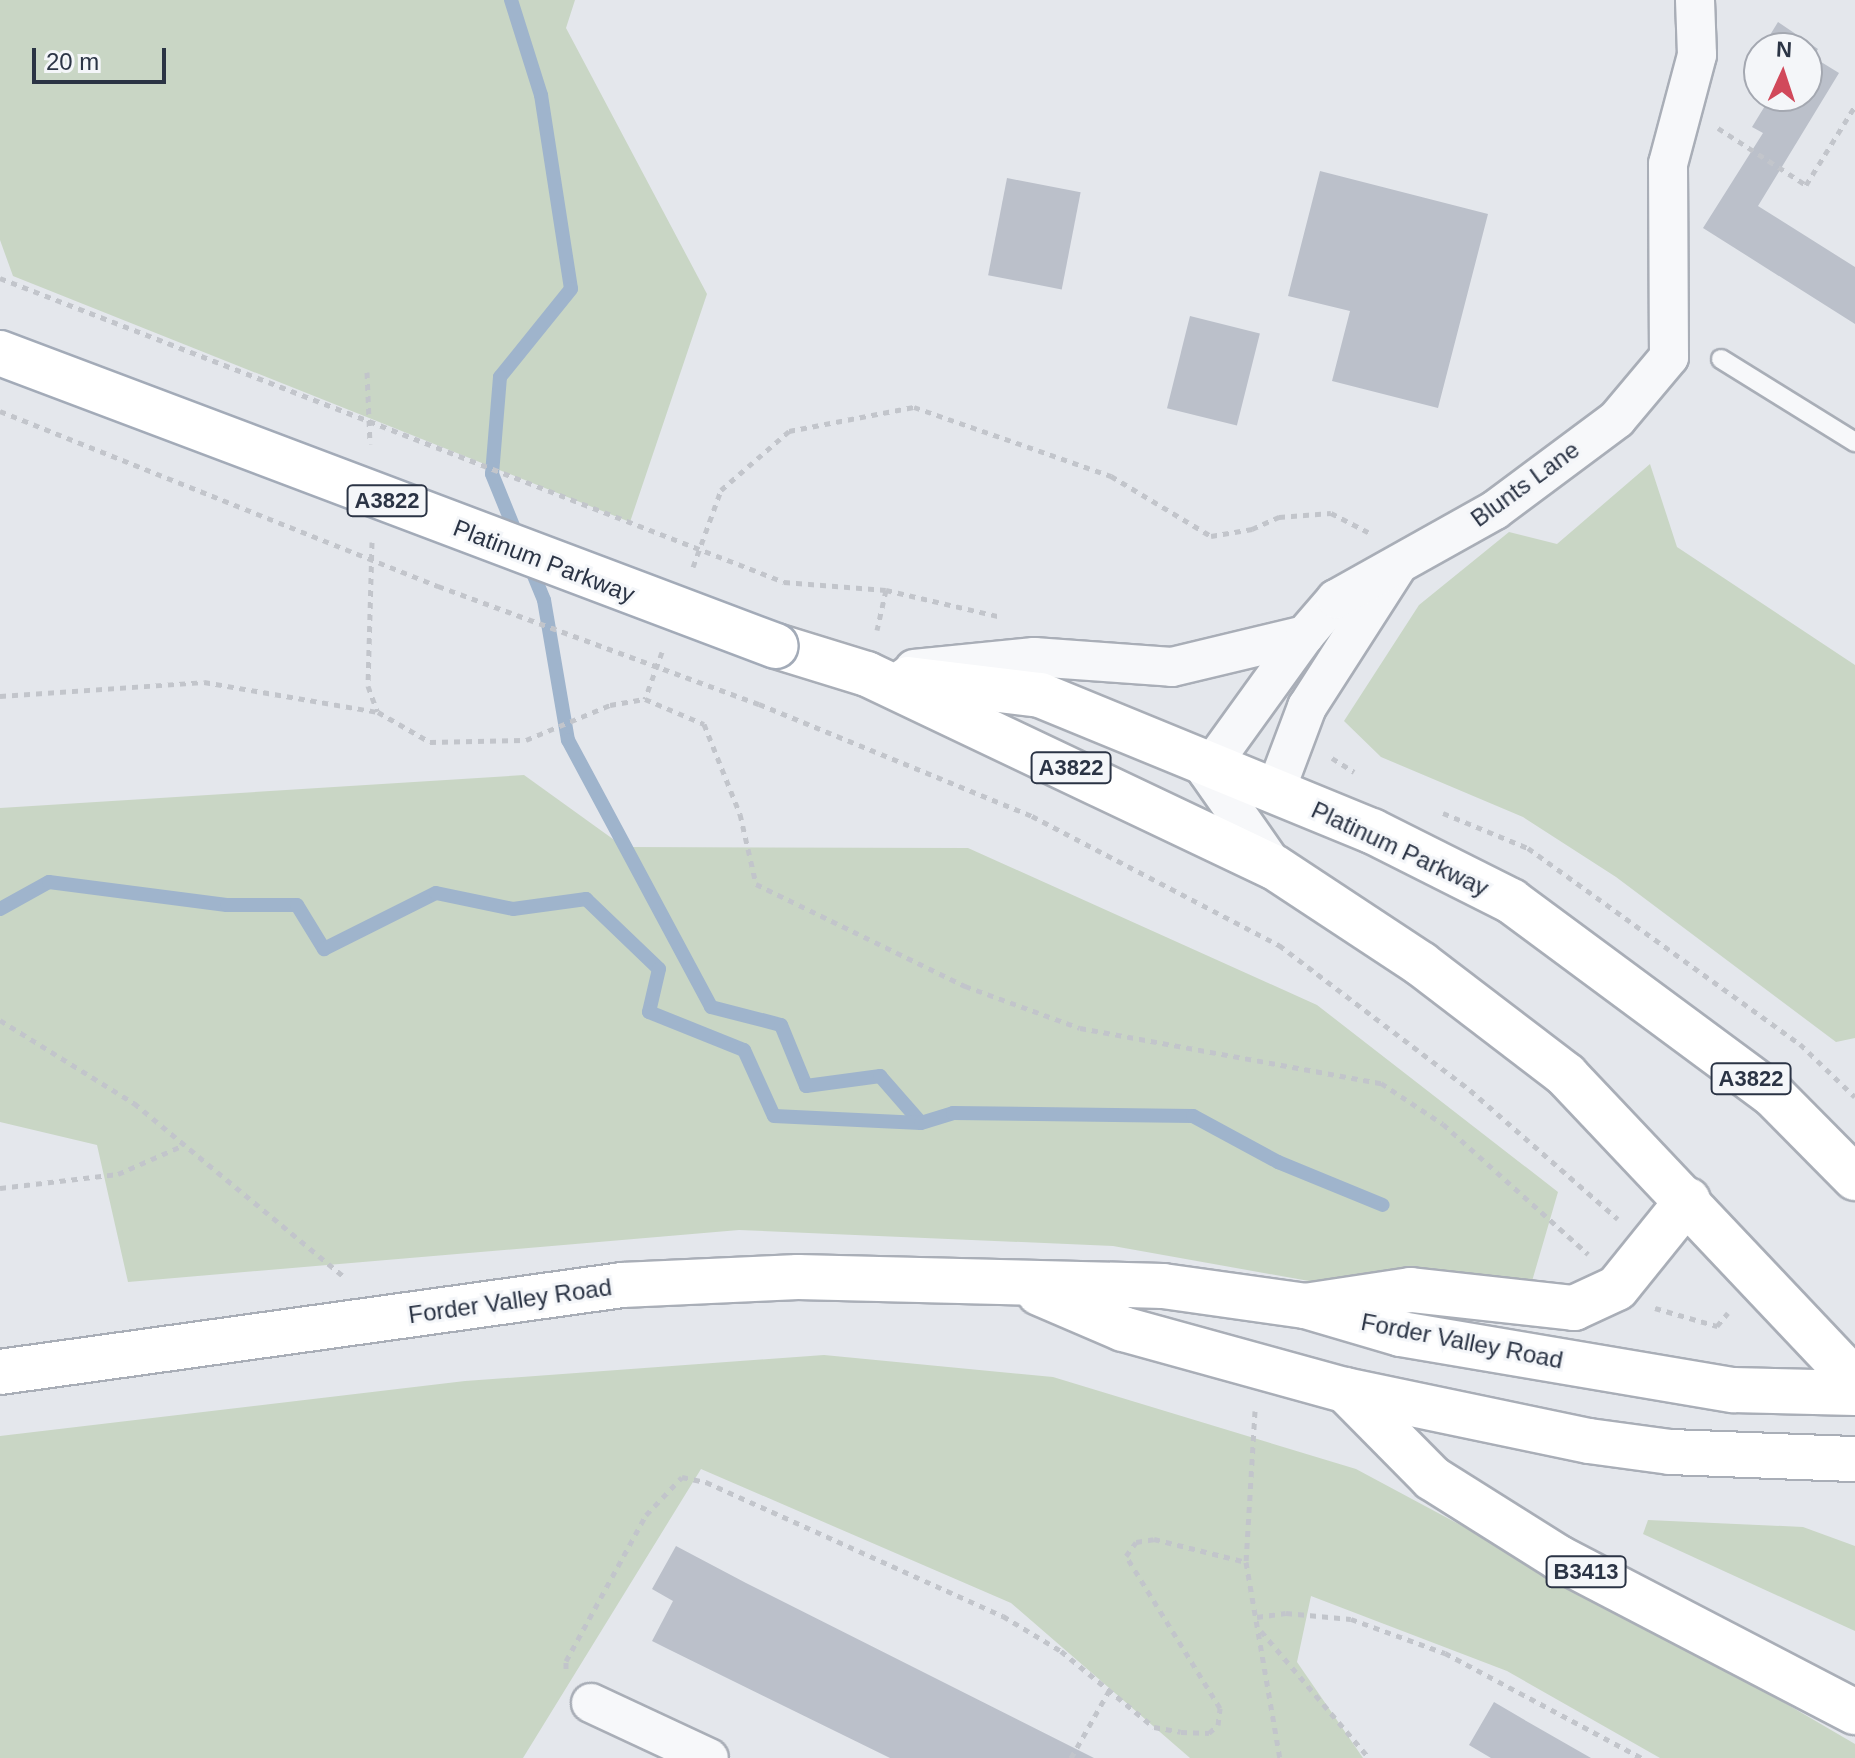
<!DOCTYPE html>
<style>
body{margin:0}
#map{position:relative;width:1855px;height:1758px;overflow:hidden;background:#e4e7ec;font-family:Arial,sans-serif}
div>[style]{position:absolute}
.green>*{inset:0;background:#c9d6c5}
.stream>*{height:14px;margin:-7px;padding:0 7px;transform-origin:7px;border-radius:7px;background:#9fb4cc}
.building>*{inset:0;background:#bbc0ca;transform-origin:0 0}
.path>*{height:5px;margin-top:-2.5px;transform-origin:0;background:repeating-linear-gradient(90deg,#c2c5cb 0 6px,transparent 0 12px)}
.roads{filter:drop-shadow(2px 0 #a9aeb7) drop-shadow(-2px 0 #a9aeb7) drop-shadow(0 2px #a9aeb7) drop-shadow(0 -2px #a9aeb7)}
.lane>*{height:18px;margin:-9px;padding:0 9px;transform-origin:9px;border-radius:9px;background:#f7f8fa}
.street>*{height:38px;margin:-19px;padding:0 19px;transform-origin:19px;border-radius:19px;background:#f7f8fa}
.secondary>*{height:44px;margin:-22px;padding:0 22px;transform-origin:22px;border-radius:22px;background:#fff}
.primary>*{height:44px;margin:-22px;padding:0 22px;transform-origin:22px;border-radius:22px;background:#fff}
.path-bridge>*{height:5px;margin-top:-2.5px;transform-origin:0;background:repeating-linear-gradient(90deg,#c2c5cb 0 6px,transparent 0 12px)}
.bridges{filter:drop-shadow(2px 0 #a3abb8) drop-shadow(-2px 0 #a3abb8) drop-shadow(0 2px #a3abb8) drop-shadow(0 -2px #a3abb8)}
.primary-bridge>*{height:44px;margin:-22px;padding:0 22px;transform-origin:22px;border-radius:22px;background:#fff}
span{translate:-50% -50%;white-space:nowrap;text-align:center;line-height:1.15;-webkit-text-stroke:6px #f4f6f9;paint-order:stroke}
.shield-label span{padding:2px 6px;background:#f4f6f9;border:2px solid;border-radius:6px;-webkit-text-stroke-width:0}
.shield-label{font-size:22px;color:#2b3445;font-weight:700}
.street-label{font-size:24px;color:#2b3445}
.north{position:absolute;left:1743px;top:32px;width:80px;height:80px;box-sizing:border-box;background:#f4f6f9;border:2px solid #a4a8b1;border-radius:50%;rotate:3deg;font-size:22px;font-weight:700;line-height:32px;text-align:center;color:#2b3445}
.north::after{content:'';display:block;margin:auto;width:28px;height:36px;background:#d1495b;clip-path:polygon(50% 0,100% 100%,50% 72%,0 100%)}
.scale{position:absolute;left:32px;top:48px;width:134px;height:36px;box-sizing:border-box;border:4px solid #2b3445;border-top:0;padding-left:10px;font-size:24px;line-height:28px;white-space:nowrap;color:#2b3445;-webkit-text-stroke:6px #f4f6f9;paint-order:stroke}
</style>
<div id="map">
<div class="green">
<div style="clip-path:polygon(0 0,575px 0,566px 28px,707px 294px,630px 522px,13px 276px,0 240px)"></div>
<div style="clip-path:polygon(1650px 464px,1677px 547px,1855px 665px,1855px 1038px,1836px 1042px,1616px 877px,1523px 817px,1381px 757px,1344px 721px,1419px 605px,1509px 532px,1557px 544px)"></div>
<div style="clip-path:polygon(524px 775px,624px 847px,968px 848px,1317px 1005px,1558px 1192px,1521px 1319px,1113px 1246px,739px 1230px,128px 1282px,97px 1145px,0 1122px,0 808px)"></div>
<div style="clip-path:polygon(824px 1355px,1053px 1377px,1356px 1469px,1701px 1654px,1855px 1744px,1855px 1758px,1660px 1758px,1507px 1671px,1311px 1596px,1297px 1662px,1363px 1758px,1190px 1758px,1011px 1603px,701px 1469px,523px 1758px,0 1758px,0 1436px,465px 1381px)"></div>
<div style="clip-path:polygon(1648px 1520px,1803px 1527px,1855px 1546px,1855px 1631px,1643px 1534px)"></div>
</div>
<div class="stream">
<div style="left:511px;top:0;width:100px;rotate:72.5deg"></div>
<div style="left:541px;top:95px;width:196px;rotate:81.2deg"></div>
<div style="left:571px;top:289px;width:113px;rotate:128.9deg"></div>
<div style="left:500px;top:377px;width:97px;rotate:94.7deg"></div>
<div style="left:492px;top:474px;width:69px;rotate:67.9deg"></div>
<div style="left:528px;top:561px;width:42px;rotate:67.7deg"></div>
<div style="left:544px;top:600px;width:142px;rotate:80.3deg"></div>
<div style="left:568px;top:740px;width:303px;rotate:61.8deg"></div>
<div style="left:711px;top:1007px;width:72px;rotate:14.4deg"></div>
<div style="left:781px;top:1025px;width:66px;rotate:67.7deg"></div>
<div style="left:806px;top:1086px;width:75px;rotate:-7.7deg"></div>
<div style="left:880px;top:1076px;width:62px;rotate:48.9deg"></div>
<div style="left:0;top:909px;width:56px;rotate:-28.9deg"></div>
<div style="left:49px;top:882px;width:179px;rotate:7.4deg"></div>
<div style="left:227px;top:905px;width:70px"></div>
<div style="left:297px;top:905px;width:52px;rotate:58.5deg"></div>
<div style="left:324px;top:949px;width:125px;rotate:-26.6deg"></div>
<div style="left:436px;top:893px;width:79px;rotate:11.7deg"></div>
<div style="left:513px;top:909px;width:74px;rotate:-7.8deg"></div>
<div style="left:586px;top:899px;width:101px;rotate:43.8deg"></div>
<div style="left:659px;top:969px;width:44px;rotate:103.1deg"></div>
<div style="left:649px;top:1012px;width:102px;rotate:21.8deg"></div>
<div style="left:744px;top:1050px;width:72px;rotate:65.6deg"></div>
<div style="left:774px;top:1116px;width:147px;rotate:2.7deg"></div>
<div style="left:921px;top:1123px;width:34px;rotate:-17deg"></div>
<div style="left:953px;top:1113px;width:240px;rotate:0.7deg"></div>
<div style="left:1193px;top:1116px;width:97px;rotate:28.4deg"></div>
<div style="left:1278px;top:1162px;width:113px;rotate:22.3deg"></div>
</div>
<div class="building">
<div style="clip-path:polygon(1778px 22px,1818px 49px,1813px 57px,1839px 73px,1758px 206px,1855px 267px,1855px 324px,1703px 228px,1763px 133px,1752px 127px,1771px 96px,1807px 96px,1807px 48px,1762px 48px)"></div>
<div style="clip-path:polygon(1320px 171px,1488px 214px,1438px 408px,1332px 381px,1350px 311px,1288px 296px)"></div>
<div style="left:1007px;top:178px;width:75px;height:99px;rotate:11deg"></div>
<div style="left:1190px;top:316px;width:72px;height:95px;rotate:14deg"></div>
<div style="clip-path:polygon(676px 1546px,746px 1583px,1094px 1758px,890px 1758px,668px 1649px,652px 1641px,673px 1601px,652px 1589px)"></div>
<div style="clip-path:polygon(1494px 1702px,1528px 1722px,1591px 1758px,1491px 1758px,1469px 1745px)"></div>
</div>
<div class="path">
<div style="left:1718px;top:128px;width:105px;rotate:32.9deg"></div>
<div style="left:1806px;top:185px;width:93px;rotate:-58.2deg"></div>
<div style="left:367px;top:372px;width:72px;rotate:87.6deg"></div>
<div style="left:372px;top:542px;width:144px;rotate:91.6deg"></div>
<div style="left:368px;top:686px;width:27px;rotate:70deg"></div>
<div style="left:693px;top:567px;width:82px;rotate:-70deg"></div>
<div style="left:721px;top:490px;width:90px;rotate:-40.9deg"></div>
<div style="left:789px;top:431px;width:127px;rotate:-10.9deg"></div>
<div style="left:914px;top:407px;width:209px;rotate:19.3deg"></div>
<div style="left:1111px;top:476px;width:117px;rotate:31deg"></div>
<div style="left:1211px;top:536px;width:42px;rotate:-9.7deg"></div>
<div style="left:1252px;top:529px;width:30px;rotate:-24deg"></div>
<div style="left:1279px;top:517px;width:52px;rotate:-4.4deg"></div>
<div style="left:1331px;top:513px;width:42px;rotate:27.2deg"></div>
<div style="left:784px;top:582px;width:102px;rotate:4.5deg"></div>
<div style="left:886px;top:590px;width:41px;rotate:102.7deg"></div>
<div style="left:886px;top:590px;width:115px;rotate:13.1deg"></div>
<div style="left:662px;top:652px;width:50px;rotate:109.9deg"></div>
<div style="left:645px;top:699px;width:64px;rotate:23deg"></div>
<div style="left:704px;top:724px;width:97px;rotate:68.2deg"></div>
<div style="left:740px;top:814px;width:72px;rotate:77.1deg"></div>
<div style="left:756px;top:884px;width:233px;rotate:26deg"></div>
<div style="left:965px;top:986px;width:122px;rotate:20.1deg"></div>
<div style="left:1080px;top:1028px;width:306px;rotate:10.4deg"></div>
<div style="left:1381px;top:1083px;width:74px;rotate:33.5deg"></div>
<div style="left:1443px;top:1124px;width:195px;rotate:41.9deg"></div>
<div style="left:0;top:696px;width:204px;rotate:-3.9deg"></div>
<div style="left:204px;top:682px;width:177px;rotate:9.8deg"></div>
<div style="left:378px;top:712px;width:60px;rotate:30deg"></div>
<div style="left:430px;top:742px;width:96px;rotate:-1.2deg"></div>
<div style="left:526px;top:740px;width:91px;rotate:-22.6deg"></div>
<div style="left:610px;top:705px;width:36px;rotate:-10deg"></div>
<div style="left:759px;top:704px;width:295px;rotate:22.3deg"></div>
<div style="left:1032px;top:816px;width:279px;rotate:27.6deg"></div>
<div style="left:1279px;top:945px;width:240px;rotate:37.2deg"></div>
<div style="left:1470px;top:1090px;width:196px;rotate:41.1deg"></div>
<div style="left:1332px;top:758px;width:26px;rotate:32deg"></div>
<div style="left:1443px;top:813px;width:92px;rotate:22.4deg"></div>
<div style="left:1528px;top:848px;width:335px;rotate:35.8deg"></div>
<div style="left:1800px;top:1044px;width:76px;rotate:43.9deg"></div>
<div style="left:0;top:1020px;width:158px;rotate:31.8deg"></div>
<div style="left:134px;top:1103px;width:273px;rotate:39.6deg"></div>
<div style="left:0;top:1188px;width:119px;rotate:-6.8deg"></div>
<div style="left:118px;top:1174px;width:72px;rotate:-23.7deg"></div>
<div style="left:1655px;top:1308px;width:65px;rotate:16.2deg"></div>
<div style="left:1717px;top:1326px;width:17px;rotate:-50deg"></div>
<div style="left:1255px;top:1411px;width:151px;rotate:93.4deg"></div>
<div style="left:1246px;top:1562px;width:199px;rotate:80.2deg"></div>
<div style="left:1257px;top:1617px;width:29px;rotate:-8deg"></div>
<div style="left:1286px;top:1613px;width:65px;rotate:5.3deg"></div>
<div style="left:1351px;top:1619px;width:100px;rotate:19.9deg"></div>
<div style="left:1445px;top:1653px;width:223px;rotate:28.1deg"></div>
<div style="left:1261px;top:1631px;width:167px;rotate:49.6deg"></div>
<div style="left:566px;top:1669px;width:8px;rotate:-90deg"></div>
<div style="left:566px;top:1661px;width:166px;rotate:-61.3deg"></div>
<div style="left:646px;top:1515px;width:52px;rotate:-46.5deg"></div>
<div style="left:682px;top:1477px;width:25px;rotate:12deg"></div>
<div style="left:706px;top:1482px;width:326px;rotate:24.3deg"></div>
<div style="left:1003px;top:1616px;width:68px;rotate:31.1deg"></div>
<div style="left:1061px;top:1651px;width:120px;rotate:39.3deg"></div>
<div style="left:1154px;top:1727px;width:27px;rotate:10deg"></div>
<div style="left:1181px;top:1732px;width:28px;rotate:2deg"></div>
<div style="left:1209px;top:1733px;width:12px;rotate:-42deg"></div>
<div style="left:1218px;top:1725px;width:17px;rotate:-83deg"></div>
<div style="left:1220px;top:1708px;width:179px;rotate:-121.7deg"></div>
<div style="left:1126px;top:1556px;width:17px;rotate:-54deg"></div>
<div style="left:1136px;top:1542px;width:18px;rotate:-9deg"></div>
<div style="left:1154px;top:1539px;width:95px;rotate:14deg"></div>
<div style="left:1071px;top:1758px;width:79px;rotate:-60.5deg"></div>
</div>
<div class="roads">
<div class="lane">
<div style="left:1721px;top:359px;width:158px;rotate:31.8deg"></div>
</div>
<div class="street">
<div style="left:914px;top:669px;width:121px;rotate:-5.7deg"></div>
<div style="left:1034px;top:657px;width:138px;rotate:4.1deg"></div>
<div style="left:1172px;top:667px;width:137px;rotate:-13.5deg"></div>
<div style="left:1275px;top:792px;width:91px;rotate:-69.4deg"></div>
<div style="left:1307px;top:707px;width:166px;rotate:-57.3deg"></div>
<div style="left:1274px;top:867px;width:117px;rotate:-124.9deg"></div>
<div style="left:1207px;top:771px;width:168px;rotate:-54.2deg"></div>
<div style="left:1305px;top:635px;width:48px;rotate:-49.3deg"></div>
<div style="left:1336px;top:599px;width:182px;rotate:-29.2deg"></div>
<div style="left:1495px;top:510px;width:152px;rotate:-36.7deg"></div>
<div style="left:1617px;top:419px;width:81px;rotate:-50deg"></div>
<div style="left:1669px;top:357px;width:193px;rotate:-90.3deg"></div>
<div style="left:1668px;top:164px;width:113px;rotate:-75.1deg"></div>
<div style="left:1697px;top:55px;width:55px;rotate:-92.1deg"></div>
<div style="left:591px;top:1703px;width:130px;rotate:25deg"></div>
</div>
<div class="secondary">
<div style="left:1039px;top:1293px;width:91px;rotate:23.2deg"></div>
<div style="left:1123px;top:1329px;width:230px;rotate:15.4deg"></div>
<div style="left:1345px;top:1390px;width:249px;rotate:11.8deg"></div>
<div style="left:1589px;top:1441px;width:82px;rotate:7.7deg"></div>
<div style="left:1670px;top:1452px;width:185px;rotate:2.2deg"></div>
<div style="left:0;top:1372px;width:628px;rotate:-7.96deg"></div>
<div style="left:622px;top:1285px;width:176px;rotate:-2.6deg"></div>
<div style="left:798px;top:1277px;width:365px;rotate:1.4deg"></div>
<div style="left:1163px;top:1286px;width:143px;rotate:8deg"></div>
<div style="left:1305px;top:1306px;width:100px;rotate:16.3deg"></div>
<div style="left:1401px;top:1334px;width:337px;rotate:9.6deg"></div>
<div style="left:1733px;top:1390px;width:122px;rotate:1.4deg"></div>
</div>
<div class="primary">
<div style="left:776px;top:646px;width:95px;rotate:17.1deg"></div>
<div style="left:867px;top:674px;width:450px;rotate:25.4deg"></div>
<div style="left:1274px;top:867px;width:176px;rotate:33.4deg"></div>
<div style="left:1421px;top:964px;width:183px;rotate:37.4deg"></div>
<div style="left:1566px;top:1075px;width:421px;rotate:46.6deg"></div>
<div style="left:908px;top:679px;width:133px;rotate:6.9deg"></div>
<div style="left:1040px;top:695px;width:359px;rotate:22.3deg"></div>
<div style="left:1372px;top:831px;width:156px;rotate:26.7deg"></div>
<div style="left:1511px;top:901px;width:326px;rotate:36.5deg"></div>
<div style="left:1773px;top:1095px;width:117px;rotate:45.3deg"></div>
<div style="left:1305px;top:1306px;width:107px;rotate:-8.6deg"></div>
<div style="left:1411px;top:1290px;width:164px;rotate:6.3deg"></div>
<div style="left:1574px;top:1308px;width:47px;rotate:-24.9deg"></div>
<div style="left:1617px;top:1288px;width:113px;rotate:-51.1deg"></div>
<div style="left:1345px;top:1390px;width:124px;rotate:45.3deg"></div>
<div style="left:1432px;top:1478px;width:150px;rotate:32.2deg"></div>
<div style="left:1559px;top:1558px;width:334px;rotate:27.5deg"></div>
</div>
</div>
<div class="path-bridge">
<div style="left:0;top:278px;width:841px;rotate:21.19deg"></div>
<div style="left:0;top:411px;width:472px;rotate:21.8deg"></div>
<div style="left:438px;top:586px;width:342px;rotate:20.2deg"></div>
</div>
<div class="bridges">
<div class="primary-bridge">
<div style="left:0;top:353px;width:829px;rotate:20.69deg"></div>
</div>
</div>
<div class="shield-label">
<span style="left:387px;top:501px">A3822</span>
<span style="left:1071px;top:768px">A3822</span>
<span style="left:1751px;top:1079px">A3822</span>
<span style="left:1586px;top:1572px">B3413</span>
</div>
<div class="street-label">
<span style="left:1525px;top:484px;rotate:-36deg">Blunts Lane</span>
<span style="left:544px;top:561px;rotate:21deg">Platinum Parkway</span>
<span style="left:1400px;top:849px;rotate:25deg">Platinum Parkway</span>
<span style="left:510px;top:1301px;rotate:-8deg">Forder Valley Road</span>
<span style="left:1462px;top:1341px;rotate:11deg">Forder Valley Road</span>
</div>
<div class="north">N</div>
<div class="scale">20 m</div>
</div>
